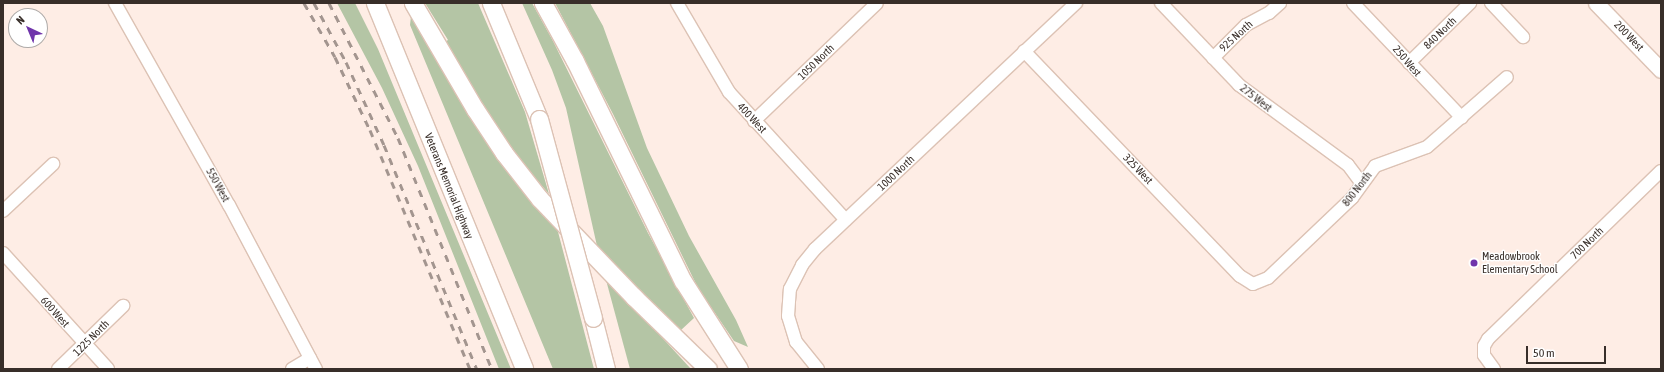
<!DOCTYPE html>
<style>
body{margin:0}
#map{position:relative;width:1664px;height:372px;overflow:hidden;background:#feede5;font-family:"Asap Condensed",sans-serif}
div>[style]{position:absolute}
.green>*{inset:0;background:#b4c5a5}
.roads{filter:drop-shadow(1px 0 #dcc2b4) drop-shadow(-1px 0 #dcc2b4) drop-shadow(0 1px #dcc2b4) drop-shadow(0 -1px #dcc2b4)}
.minor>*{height:12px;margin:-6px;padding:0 6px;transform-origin:6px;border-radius:6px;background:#fff}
.major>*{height:15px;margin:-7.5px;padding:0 7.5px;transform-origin:7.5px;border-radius:7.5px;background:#fff}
.highway>*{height:17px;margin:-8.5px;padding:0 8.5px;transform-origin:8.5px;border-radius:8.5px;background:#fff}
.rail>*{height:3px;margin-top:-1.5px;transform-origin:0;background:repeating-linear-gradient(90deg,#a3958f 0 7px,transparent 0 14px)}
.bridges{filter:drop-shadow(1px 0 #dcc2b4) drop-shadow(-1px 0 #dcc2b4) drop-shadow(0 1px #dcc2b4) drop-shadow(0 -1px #dcc2b4)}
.highway-bridge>*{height:17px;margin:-8.5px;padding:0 8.5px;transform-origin:8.5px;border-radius:8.5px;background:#fff}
.dots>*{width:11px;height:11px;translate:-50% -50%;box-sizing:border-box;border:2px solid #fff;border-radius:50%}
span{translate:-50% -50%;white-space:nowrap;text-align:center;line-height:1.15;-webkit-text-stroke:3px #fff;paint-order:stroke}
.street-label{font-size:11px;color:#382e29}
.poi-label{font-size:11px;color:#382e29}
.left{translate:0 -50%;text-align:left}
.frame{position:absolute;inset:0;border:4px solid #382e29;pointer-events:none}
.north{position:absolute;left:8px;top:8px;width:40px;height:40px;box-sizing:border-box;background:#fff;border:1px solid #afaba9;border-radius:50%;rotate:316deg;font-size:11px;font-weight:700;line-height:16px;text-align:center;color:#382e29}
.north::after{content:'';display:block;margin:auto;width:14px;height:18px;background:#7035ab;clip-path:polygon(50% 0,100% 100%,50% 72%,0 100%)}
.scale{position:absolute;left:1526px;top:346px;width:80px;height:18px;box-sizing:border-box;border:2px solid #382e29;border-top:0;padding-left:5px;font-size:12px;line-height:14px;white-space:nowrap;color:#382e29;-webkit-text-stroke:3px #fff;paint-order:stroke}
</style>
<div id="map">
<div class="green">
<div style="clip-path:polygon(337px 3px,355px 3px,378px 49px,511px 369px,499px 369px,418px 166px,382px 88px)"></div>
<div style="clip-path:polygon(425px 3px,478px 3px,525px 112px,549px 194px,519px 159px,493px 121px,454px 58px,445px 42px,448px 40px)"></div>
<div style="clip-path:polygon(522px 3px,532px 3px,553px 41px,648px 233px,694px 318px,680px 331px,597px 246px,566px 108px,552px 70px)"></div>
<div style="clip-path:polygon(555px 3px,590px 3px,603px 26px,647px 148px,689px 236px,736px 320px,748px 347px,734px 341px,698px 288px,613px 114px)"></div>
<div style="clip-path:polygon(411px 16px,489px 146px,557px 228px,594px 369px,553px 369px,410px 25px)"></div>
<div style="clip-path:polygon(606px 280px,645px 319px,691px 369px,630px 369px)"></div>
</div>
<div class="roads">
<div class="minor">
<div style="left:115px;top:3px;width:232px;rotate:60.6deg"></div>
<div style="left:229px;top:205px;width:186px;rotate:62.1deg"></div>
<div style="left:677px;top:3px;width:103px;rotate:59.7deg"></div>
<div style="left:729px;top:92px;width:173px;rotate:47.6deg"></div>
<div style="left:1161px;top:3px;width:113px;rotate:46.4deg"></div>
<div style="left:1239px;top:85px;width:135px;rotate:36.3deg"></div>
<div style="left:1348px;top:165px;width:21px;rotate:53deg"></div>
<div style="left:1353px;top:3px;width:158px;rotate:46.5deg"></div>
<div style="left:1491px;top:3px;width:47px;rotate:46.7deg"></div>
<div style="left:1024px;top:51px;width:312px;rotate:46.2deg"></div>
<div style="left:1240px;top:276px;width:15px;rotate:32deg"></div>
<div style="left:1253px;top:284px;width:16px;rotate:-22deg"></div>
<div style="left:1268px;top:278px;width:116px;rotate:-43.6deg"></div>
<div style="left:1352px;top:198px;width:39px;rotate:-54deg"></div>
<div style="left:1375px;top:166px;width:55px;rotate:-20.1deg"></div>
<div style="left:1427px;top:147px;width:106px;rotate:-41.2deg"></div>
<div style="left:1213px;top:58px;width:47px;rotate:-45deg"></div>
<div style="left:1246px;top:25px;width:26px;rotate:-28deg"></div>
<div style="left:1269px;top:13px;width:15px;rotate:-42deg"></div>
<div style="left:1409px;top:63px;width:86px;rotate:-44.5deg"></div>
<div style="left:754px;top:121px;width:170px;rotate:-43.8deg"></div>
<div style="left:3px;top:211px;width:69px;rotate:-43.2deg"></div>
<div style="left:3px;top:253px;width:156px;rotate:47.8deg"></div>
<div style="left:58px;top:369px;width:91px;rotate:-44.1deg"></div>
<div style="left:292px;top:369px;width:21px;rotate:-31deg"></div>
<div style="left:818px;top:369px;width:35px;rotate:-129deg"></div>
<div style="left:796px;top:342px;width:27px;rotate:-107deg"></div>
<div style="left:788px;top:316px;width:27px;rotate:-86deg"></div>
<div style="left:790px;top:289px;width:27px;rotate:-63deg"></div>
<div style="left:802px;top:265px;width:21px;rotate:-51deg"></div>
<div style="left:815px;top:249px;width:359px;rotate:-43.3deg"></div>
<div style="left:1494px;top:369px;width:17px;rotate:-126deg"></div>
<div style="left:1484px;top:355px;width:9px;rotate:-90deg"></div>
<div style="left:1484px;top:346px;width:8px;rotate:-60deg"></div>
<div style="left:1488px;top:339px;width:241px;rotate:-44.2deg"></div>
</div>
<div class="major">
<div style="left:1596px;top:3px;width:93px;rotate:45.9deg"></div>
</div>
<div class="highway">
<div style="left:375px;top:3px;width:395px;rotate:67.8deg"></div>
<div style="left:413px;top:3px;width:123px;rotate:59.7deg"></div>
<div style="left:475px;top:109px;width:53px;rotate:56.6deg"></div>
<div style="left:504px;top:153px;width:58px;rotate:52deg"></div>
<div style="left:540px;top:199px;width:136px;rotate:46.2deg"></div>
<div style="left:634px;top:297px;width:103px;rotate:44.2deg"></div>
<div style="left:491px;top:3px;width:126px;rotate:67.5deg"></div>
<div style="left:543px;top:3px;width:66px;rotate:61.1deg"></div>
<div style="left:575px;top:61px;width:245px;rotate:63.9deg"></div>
<div style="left:683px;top:281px;width:104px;rotate:57.5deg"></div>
<div style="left:593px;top:318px;width:53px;rotate:75.7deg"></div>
</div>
</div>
<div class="rail">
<div style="left:304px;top:3px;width:62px;rotate:60.1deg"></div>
<div style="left:335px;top:57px;width:81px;rotate:64.4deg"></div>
<div style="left:370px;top:130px;width:259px;rotate:67.3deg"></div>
<div style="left:314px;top:3px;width:67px;rotate:61.5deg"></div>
<div style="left:346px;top:62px;width:91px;rotate:65.4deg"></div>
<div style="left:384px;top:145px;width:243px;rotate:67.5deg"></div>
<div style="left:329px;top:3px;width:152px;rotate:62.9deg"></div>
<div style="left:398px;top:138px;width:249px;rotate:67.9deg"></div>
</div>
<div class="bridges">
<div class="highway-bridge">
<div style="left:539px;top:119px;width:206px;rotate:74.8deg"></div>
</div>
</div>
<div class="dots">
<div style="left:1474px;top:263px;background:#7035ab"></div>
</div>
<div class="street-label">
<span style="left:1440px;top:33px;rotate:-44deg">840 North</span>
<span style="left:1236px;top:36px;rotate:-42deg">925 North</span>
<span style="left:1629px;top:36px;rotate:46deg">200 West</span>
<span style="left:1407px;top:61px;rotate:49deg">250 West</span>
<span style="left:816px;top:62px;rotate:-44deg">1050 North</span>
<span style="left:1256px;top:98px;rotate:38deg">275 West</span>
<span style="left:752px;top:118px;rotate:47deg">400 West</span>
<span style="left:1138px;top:169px;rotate:46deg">325 West</span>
<span style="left:896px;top:173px;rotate:-43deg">1000 North</span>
<span style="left:218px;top:185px;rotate:61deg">550 West</span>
<span style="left:449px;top:186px;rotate:68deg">Veterans Memorial Highway</span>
<span style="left:1357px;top:189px;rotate:-52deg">800 North</span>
<span style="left:1587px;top:243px;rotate:-44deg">700 North</span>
<span style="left:55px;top:312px;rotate:48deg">600 West</span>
<span style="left:91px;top:338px;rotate:-45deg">1225 North</span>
</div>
<div class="poi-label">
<span class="left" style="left:1482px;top:263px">Meadowbrook<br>Elementary School</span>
</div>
<div class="frame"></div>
<div class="north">N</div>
<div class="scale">50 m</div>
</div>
